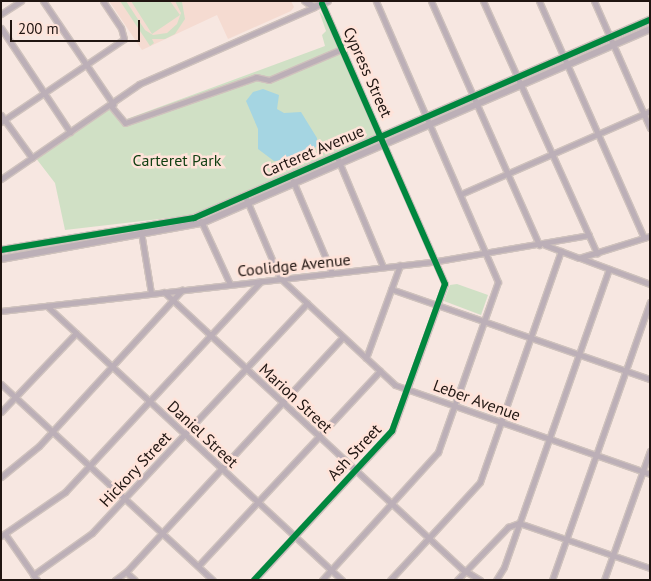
<!DOCTYPE html>
<style>
body{margin:0}
#map{position:relative;width:651px;height:581px;overflow:hidden;background:#f7e7e1;font-family:"PT Sans",sans-serif}
div>[style]{position:absolute}
.built>*{inset:0;background:#f5dbd1}
.green>*{inset:0;background:#d0e0c5}
.water>*{inset:0;background:#a5d5e2}
.roads{filter:drop-shadow(1px 0 #cfc2bd) drop-shadow(-1px 0 #cfc2bd) drop-shadow(0 1px #cfc2bd) drop-shadow(0 -1px #cfc2bd)}
.minor>*{height:5px;margin:-2.5px;padding:0 2.5px;transform-origin:2.5px;border-radius:2.5px;background:#bcafb7}
.tertiary>*{height:6px;margin:-3px;padding:0 3px;transform-origin:3px;border-radius:3px;background:#bcafb7}
.cycleway>*{height:6px;margin:-3px;padding:0 3px;transform-origin:3px;border-radius:3px;background:#00873e}
span{translate:-50% -50%;white-space:nowrap;text-align:center;line-height:1.15;-webkit-text-stroke:5px #ffe3d9;paint-order:stroke}
.street-label{font-size:16px;color:#201511}
.park-label{font-size:16px;color:#103e11}
.frame{position:absolute;inset:0;border:2px solid #201511;pointer-events:none}
.scale{position:absolute;left:10px;top:20px;width:130px;height:22px;box-sizing:border-box;border:2px solid #201511;border-top:0;padding-left:6px;font-size:15px;line-height:18px;white-space:nowrap;color:#201511;-webkit-text-stroke:4px #ffe3d9;paint-order:stroke}
</style>
<div id="map">
<div class="built">
<div style="clip-path:polygon(109px 1px,291px 1px,294px 7px,291px 11px,228px 39px,217px 15px,142px 50px)"></div>
</div>
<div class="green">
<div style="clip-path:polygon(120px 1px,126px 1px,145px 30px,153px 35px,167px 33px,177px 24px,181px 13px,175px 1px,182px 2px,185px 19px,175px 34px,165px 39px,152px 39px,154px 43px,150px 46px)"></div>
<div style="clip-path:polygon(131px 1px,170px 1px,180px 15px,152px 34px)"></div>
<div style="clip-path:polygon(319px 11px,329px 24px,377px 135px,194px 215px,65px 230px,55px 183px,35px 157px,112px 103px,124px 120px,325px 46px,322px 35px,326px 31px)"></div>
<div style="clip-path:polygon(457px 284px,488px 295px,481px 315px,444px 301px,450px 285px)"></div>
</div>
<div class="water">
<div style="clip-path:polygon(263px 89px,279px 95px,277px 109px,284px 113px,301px 112px,317px 138px,317px 146px,300px 160px,274px 161px,258px 149px,258px 129px,246px 101px,253px 92px)"></div>
</div>
<div class="roads">
<div class="minor">
<div style="left:43px;top:1px;width:125px;rotate:55.8deg"></div>
<div style="left:431px;top:1px;width:267px;rotate:66.1deg"></div>
<div style="left:483px;top:1px;width:277px;rotate:65.7deg"></div>
<div style="left:539px;top:1px;width:259px;rotate:66.1deg"></div>
<div style="left:594px;top:1px;width:139px;rotate:66.2deg"></div>
<div style="left:1px;top:14px;width:24px;rotate:-33deg"></div>
<div style="left:1px;top:28px;width:125px;rotate:56.4deg"></div>
<div style="left:110px;top:105px;width:23px;rotate:50deg"></div>
<div style="left:125px;top:123px;width:139px;rotate:-19.3deg"></div>
<div style="left:256px;top:77px;width:13px;rotate:13deg"></div>
<div style="left:269px;top:80px;width:82px;rotate:-23.1deg"></div>
<div style="left:1px;top:115px;width:53px;rotate:54.2deg"></div>
<div style="left:1px;top:122px;width:148px;rotate:-34deg"></div>
<div style="left:124px;top:39px;width:11px;rotate:-105deg"></div>
<div style="left:121px;top:28px;width:32px;rotate:-124deg"></div>
<div style="left:337px;top:157px;width:119px;rotate:67.3deg"></div>
<div style="left:1px;top:179px;width:168px;rotate:-34.5deg"></div>
<div style="left:139px;top:84px;width:191px;rotate:-23.7deg"></div>
<div style="left:293px;top:181px;width:100px;rotate:67deg"></div>
<div style="left:461px;top:194px;width:206px;rotate:-23.7deg"></div>
<div style="left:245px;top:196px;width:89px;rotate:66.9deg"></div>
<div style="left:280px;top:278px;width:157px;rotate:42.9deg"></div>
<div style="left:395px;top:385px;width:270px;rotate:19.2deg"></div>
<div style="left:201px;top:221px;width:69px;rotate:65.3deg"></div>
<div style="left:141px;top:232px;width:62px;rotate:80.7deg"></div>
<div style="left:545px;top:245px;width:36px;rotate:21deg"></div>
<div style="left:579px;top:258px;width:74px;rotate:-17.2deg"></div>
<div style="left:580px;top:258px;width:75px;rotate:20.4deg"></div>
<div style="left:391px;top:289px;width:274px;rotate:19.2deg"></div>
<div style="left:164px;top:292px;width:407px;rotate:42.9deg"></div>
<div style="left:462px;top:569px;width:21px;rotate:31deg"></div>
<div style="left:47px;top:306px;width:403px;rotate:42.9deg"></div>
<div style="left:1px;top:311px;width:439px;rotate:-6.5deg"></div>
<div style="left:437px;top:261px;width:154px;rotate:-9.7deg"></div>
<div style="left:366px;top:358px;width:99px;rotate:-69.9deg"></div>
<div style="left:1px;top:384px;width:289px;rotate:42.8deg"></div>
<div style="left:1px;top:412px;width:109px;rotate:-46.5deg"></div>
<div style="left:1px;top:477px;width:49px;rotate:-39.2deg"></div>
<div style="left:39px;top:446px;width:212px;rotate:-47.5deg"></div>
<div style="left:5px;top:534px;width:56px;rotate:55.2deg"></div>
<div style="left:1px;top:536px;width:78px;rotate:-34.5deg"></div>
<div style="left:65px;top:492px;width:288px;rotate:-47.1deg"></div>
<div style="left:198px;top:566px;width:267px;rotate:-47deg"></div>
<div style="left:126px;top:572px;width:12px;rotate:42deg"></div>
<div style="left:33px;top:575px;width:72px;rotate:-35.4deg"></div>
<div style="left:92px;top:533px;width:315px;rotate:-46.9deg"></div>
<div style="left:115px;top:580px;width:15px;rotate:-37deg"></div>
<div style="left:127px;top:571px;width:318px;rotate:-47.3deg"></div>
<div style="left:254px;top:580px;width:203px;rotate:-47.2deg"></div>
<div style="left:392px;top:431px;width:156px;rotate:-70.2deg"></div>
<div style="left:445px;top:284px;width:306px;rotate:-113.7deg"></div>
<div style="left:322px;top:580px;width:173px;rotate:-47.8deg"></div>
<div style="left:438px;top:452px;width:180px;rotate:-70.6deg"></div>
<div style="left:498px;top:282px;width:306px;rotate:-113.5deg"></div>
<div style="left:390px;top:580px;width:133px;rotate:-47.4deg"></div>
<div style="left:480px;top:482px;width:245px;rotate:-70.7deg"></div>
<div style="left:457px;top:580px;width:74px;rotate:-46.1deg"></div>
<div style="left:508px;top:527px;width:12px;rotate:-20deg"></div>
<div style="left:519px;top:523px;width:139px;rotate:19deg"></div>
<div style="left:496px;top:580px;width:15px;rotate:-58deg"></div>
<div style="left:504px;top:567px;width:316px;rotate:-70.6deg"></div>
<div style="left:552px;top:580px;width:295px;rotate:-70.6deg"></div>
<div style="left:604px;top:580px;width:137px;rotate:-70.4deg"></div>
</div>
<div class="tertiary">
<div style="left:305px;top:1px;width:11px;rotate:34deg"></div>
<div style="left:314px;top:7px;width:15px;rotate:-23deg"></div>
<div style="left:1px;top:250px;width:196px;rotate:-9.4deg"></div>
<div style="left:194px;top:218px;width:497px;rotate:-23.5deg"></div>
<div style="left:1px;top:259px;width:204px;rotate:-10.2deg"></div>
<div style="left:202px;top:223px;width:488px;rotate:-23.4deg"></div>
</div>
</div>
<div class="cycleway">
<div style="left:1px;top:250px;width:196px;rotate:-9.4deg"></div>
<div style="left:194px;top:218px;width:497px;rotate:-23.5deg"></div>
<div style="left:254px;top:580px;width:203px;rotate:-47.2deg"></div>
<div style="left:392px;top:431px;width:156px;rotate:-70.2deg"></div>
<div style="left:445px;top:284px;width:306px;rotate:-113.7deg"></div>
</div>
<div class="street-label">
<span style="left:368px;top:72px;rotate:66deg">Cypress Street</span>
<span style="left:313px;top:151px;rotate:-23deg">Carteret Avenue</span>
<span style="left:294px;top:265px;rotate:-6deg">Coolidge Avenue</span>
<span style="left:296px;top:398px;rotate:43deg">Marion Street</span>
<span style="left:477px;top:400px;rotate:20deg">Leber Avenue</span>
<span style="left:203px;top:434px;rotate:43deg">Daniel Street</span>
<span style="left:354px;top:452px;rotate:-47deg">Ash Street</span>
<span style="left:135px;top:469px;rotate:-47deg">Hickory Street</span>
</div>
<div class="park-label">
<span style="left:177px;top:160px">Carteret Park</span>
</div>
<div class="frame"></div>
<div class="scale">200 m</div>
</div>
